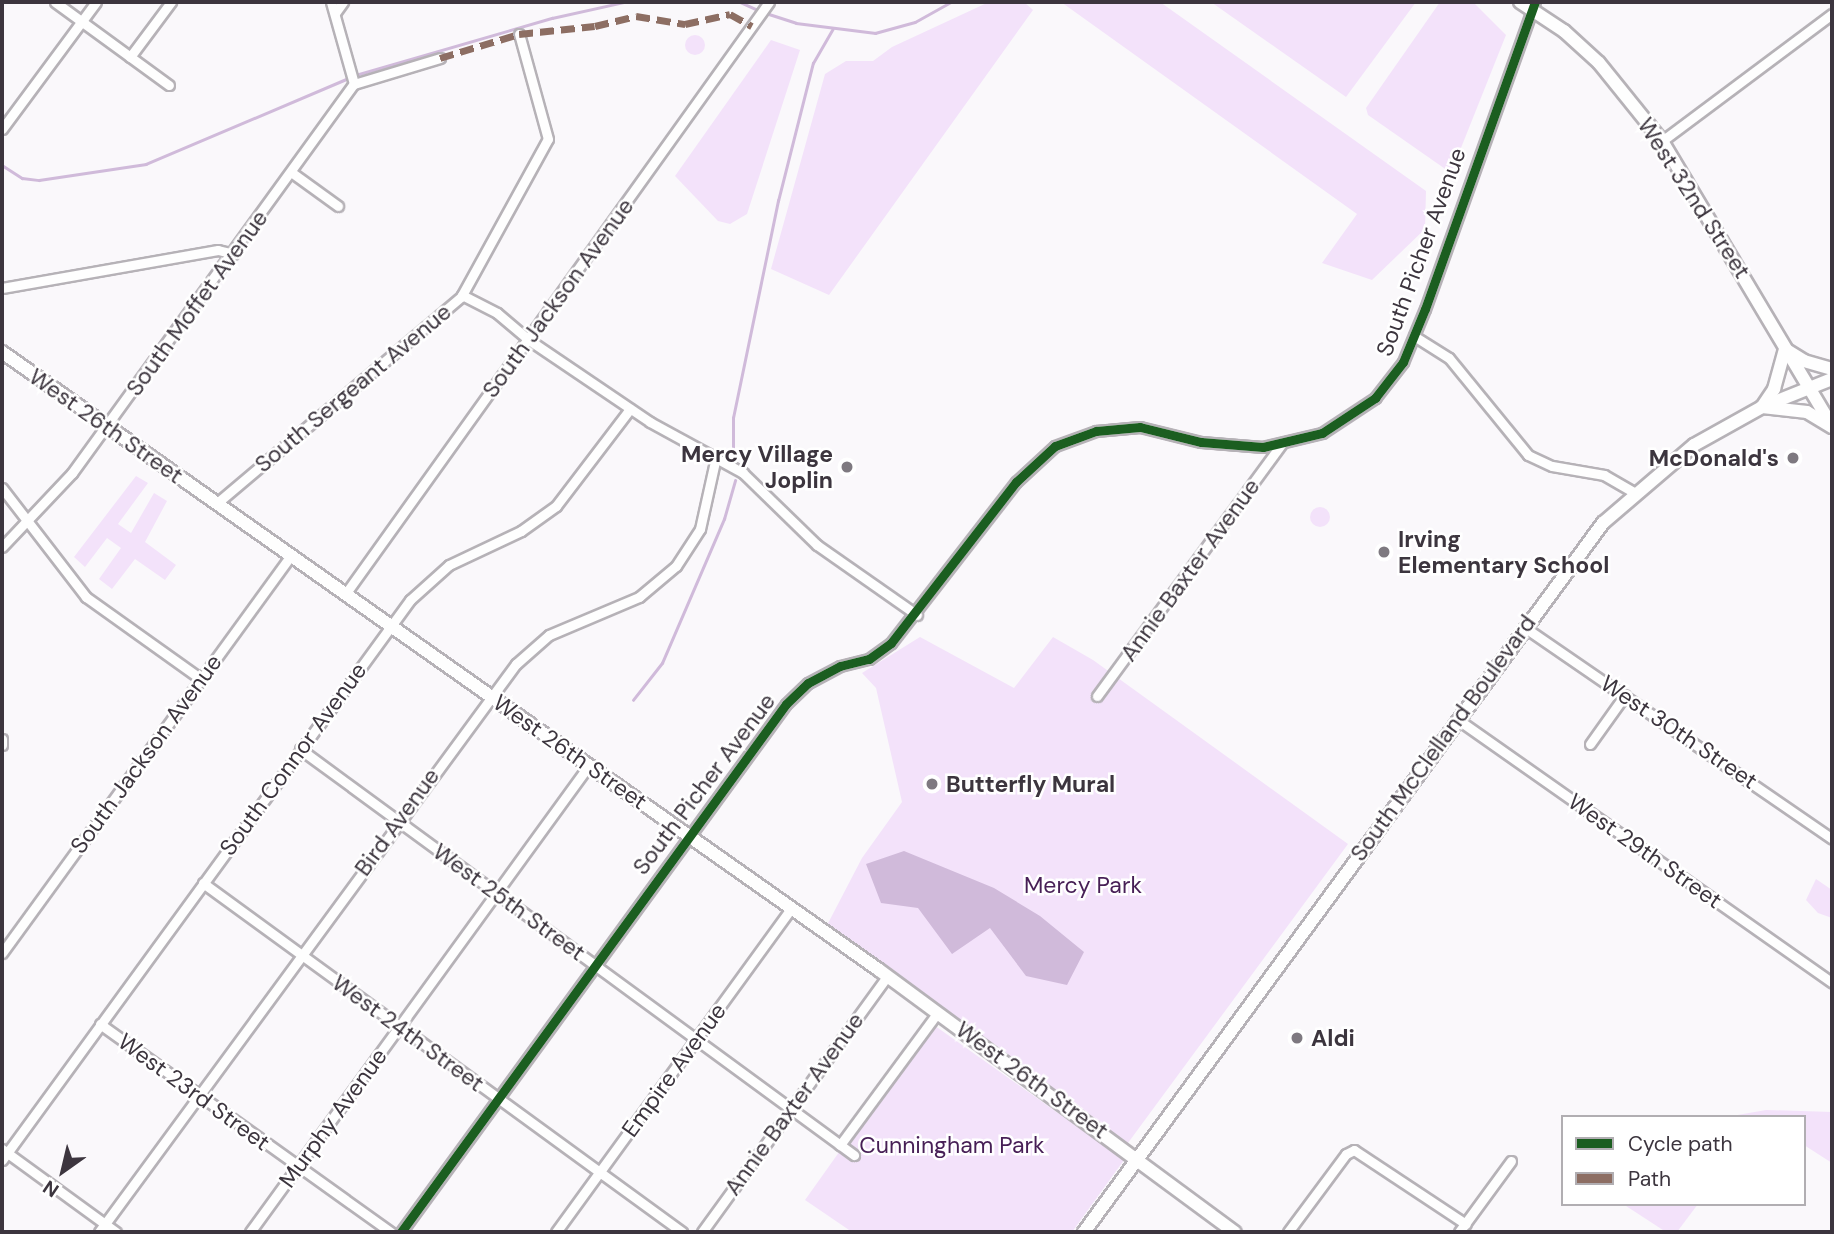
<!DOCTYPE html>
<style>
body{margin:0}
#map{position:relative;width:1834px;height:1234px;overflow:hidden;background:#faf8fb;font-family:"DM Sans",sans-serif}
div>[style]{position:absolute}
.green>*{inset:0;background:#f3e2fa}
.round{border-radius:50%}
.water>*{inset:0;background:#d0bada}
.stream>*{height:2.5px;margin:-1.25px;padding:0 1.25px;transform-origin:1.25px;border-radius:1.25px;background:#d0bada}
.roads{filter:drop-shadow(2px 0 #b6b2b7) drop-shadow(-2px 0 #b6b2b7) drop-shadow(0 2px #b6b2b7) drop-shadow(0 -2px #b6b2b7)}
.street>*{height:9px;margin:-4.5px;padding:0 4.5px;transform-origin:4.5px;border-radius:4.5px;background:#fefefe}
.secondary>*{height:12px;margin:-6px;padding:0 6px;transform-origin:6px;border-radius:6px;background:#fefefe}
.quiet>*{height:7px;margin-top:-3.5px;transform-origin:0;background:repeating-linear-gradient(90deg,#8d6e63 0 14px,transparent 0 21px)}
.cycleway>*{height:9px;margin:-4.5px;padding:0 4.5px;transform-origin:4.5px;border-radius:4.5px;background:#1b5e20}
.dots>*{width:19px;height:19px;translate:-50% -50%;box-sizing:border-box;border:4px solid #fff;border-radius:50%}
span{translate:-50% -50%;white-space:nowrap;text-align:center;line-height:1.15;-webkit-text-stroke:5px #fff;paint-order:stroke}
.street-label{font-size:23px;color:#3c353e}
.poi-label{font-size:23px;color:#3c353e;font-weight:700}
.right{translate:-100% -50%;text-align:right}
.left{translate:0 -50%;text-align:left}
.park-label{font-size:23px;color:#471f56}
.frame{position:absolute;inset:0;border:4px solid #3c353e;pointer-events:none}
.legend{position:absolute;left:1561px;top:1115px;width:245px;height:91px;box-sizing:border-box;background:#fff;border:2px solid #b1aeb2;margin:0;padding:9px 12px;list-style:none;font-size:21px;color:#3c353e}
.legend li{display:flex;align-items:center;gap:14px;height:35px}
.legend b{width:35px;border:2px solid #b1aeb2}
.north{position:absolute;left:28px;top:1136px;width:70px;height:70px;-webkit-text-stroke:5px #fff;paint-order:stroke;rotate:214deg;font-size:19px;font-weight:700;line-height:28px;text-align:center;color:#3c353e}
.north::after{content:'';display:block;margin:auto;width:24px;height:32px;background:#3c353e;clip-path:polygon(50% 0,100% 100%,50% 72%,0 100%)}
</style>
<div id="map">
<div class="green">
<div style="clip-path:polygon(989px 2px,1024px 2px,1033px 10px,829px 295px,771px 269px,825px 74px,846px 61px,873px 61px,892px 47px)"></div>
<div style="clip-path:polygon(1061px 2px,1160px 2px,1426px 191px,1425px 229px,1372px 280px,1322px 263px,1357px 214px)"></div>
<div style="clip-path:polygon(1211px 2px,1416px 2px,1346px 97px)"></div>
<div style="clip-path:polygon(1440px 2px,1473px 2px,1506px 35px,1451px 173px,1368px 115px,1366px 108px)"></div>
<div class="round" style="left:685px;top:35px;width:20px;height:20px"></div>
<div style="clip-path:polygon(771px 40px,800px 50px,747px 214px,730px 224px,718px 221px,675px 176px)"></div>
<div style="clip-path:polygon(136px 476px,148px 483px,118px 524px,131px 533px,154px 493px,167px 501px,145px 542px,176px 565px,165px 580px,135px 559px,112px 589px,99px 579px,121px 548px,107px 538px,85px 567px,74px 557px)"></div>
<div class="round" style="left:1310px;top:507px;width:20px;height:20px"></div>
<div style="clip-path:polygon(920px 637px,1014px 688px,1053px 637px,1093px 660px,1348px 844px,1125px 1147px,824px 931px,862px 858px,902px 802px,876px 688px,862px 673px)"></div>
<div style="clip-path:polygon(1816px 879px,1832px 890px,1832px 918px,1818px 913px,1806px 900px)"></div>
<div style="clip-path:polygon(931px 1023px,1124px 1160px,1072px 1232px,852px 1232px,805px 1200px)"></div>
<div style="clip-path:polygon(1766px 1110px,1832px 1112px,1832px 1163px,1804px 1145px,1804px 1117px,1726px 1117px)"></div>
<div style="clip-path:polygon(1623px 1204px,1698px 1204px,1677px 1232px,1666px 1232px)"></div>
</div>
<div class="water">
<div style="clip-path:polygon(904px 851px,994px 888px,1040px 916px,1084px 952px,1067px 985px,1026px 976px,990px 928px,952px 954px,918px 908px,881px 903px,866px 864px)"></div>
</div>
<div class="stream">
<div style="left:740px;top:2px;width:17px;rotate:24deg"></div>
<div style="left:769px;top:14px;width:28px;rotate:18deg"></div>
<div style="left:796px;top:23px;width:80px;rotate:7.2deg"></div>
<div style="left:875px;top:33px;width:41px;rotate:-15.4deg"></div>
<div style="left:915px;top:22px;width:41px;rotate:-29.1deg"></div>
<div style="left:359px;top:74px;width:201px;rotate:-16.2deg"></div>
<div style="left:552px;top:18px;width:74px;rotate:-12.5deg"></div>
<div style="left:2px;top:165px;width:24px;rotate:33deg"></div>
<div style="left:22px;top:178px;width:17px;rotate:7deg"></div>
<div style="left:39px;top:180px;width:108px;rotate:-8.5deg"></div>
<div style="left:146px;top:164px;width:217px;rotate:-23deg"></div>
<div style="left:733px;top:454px;width:36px;rotate:-90deg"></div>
<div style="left:733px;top:418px;width:222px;rotate:-78.3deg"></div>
<div style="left:778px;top:201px;width:142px;rotate:-75.8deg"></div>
<div style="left:813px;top:63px;width:39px;rotate:-60deg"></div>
<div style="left:633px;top:700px;width:47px;rotate:-51.9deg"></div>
<div style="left:662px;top:663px;width:157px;rotate:-66.7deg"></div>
<div style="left:724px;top:519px;width:40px;rotate:-74deg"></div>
</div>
<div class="roads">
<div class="street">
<div style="left:55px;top:2px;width:141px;rotate:36.1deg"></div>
<div style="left:331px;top:2px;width:85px;rotate:74.3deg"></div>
<div style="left:335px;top:13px;width:14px;rotate:-54deg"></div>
<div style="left:130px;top:57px;width:69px;rotate:-53.3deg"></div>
<div style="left:354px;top:84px;width:90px;rotate:-16.8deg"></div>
<div style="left:2px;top:129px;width:158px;rotate:-53.5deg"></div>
<div style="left:1662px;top:141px;width:212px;rotate:-36.8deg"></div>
<div style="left:291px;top:172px;width:58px;rotate:35.9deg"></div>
<div style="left:2px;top:288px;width:219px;rotate:-10deg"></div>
<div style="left:218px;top:250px;width:16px;rotate:14deg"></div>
<div style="left:462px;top:295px;width:39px;rotate:27deg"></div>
<div style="left:497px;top:313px;width:42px;rotate:40.2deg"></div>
<div style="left:529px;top:340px;width:146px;rotate:34.1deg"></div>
<div style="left:650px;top:422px;width:106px;rotate:28.7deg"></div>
<div style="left:743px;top:473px;width:103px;rotate:44.2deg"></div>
<div style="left:817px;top:545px;width:122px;rotate:35deg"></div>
<div style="left:1414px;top:336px;width:41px;rotate:32.2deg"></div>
<div style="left:1449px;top:358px;width:125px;rotate:50.8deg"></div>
<div style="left:1528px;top:455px;width:26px;rotate:25deg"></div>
<div style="left:1552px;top:466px;width:53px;rotate:9.8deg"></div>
<div style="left:1604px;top:475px;width:34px;rotate:30deg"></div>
<div style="left:2px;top:488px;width:138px;rotate:52.4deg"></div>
<div style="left:86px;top:597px;width:141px;rotate:35.5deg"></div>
<div style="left:217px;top:503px;width:319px;rotate:-40.2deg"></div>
<div style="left:461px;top:297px;width:180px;rotate:-61.2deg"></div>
<div style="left:548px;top:139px;width:109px;rotate:-105.4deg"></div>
<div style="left:2px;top:547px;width:102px;rotate:-46.6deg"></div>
<div style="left:72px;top:473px;width:480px;rotate:-54.1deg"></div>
<div style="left:346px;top:593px;width:727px;rotate:-54.41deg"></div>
<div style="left:1524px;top:627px;width:374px;rotate:34.5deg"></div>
<div style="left:1097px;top:696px;width:313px;rotate:-53.8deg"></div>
<div style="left:1457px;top:719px;width:459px;rotate:35.1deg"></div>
<div style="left:2px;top:739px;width:6px;rotate:90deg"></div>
<div style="left:1590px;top:744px;width:60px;rotate:-54.5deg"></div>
<div style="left:300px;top:749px;width:687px;rotate:36.24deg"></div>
<div style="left:203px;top:883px;width:593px;rotate:36.08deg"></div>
<div style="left:2px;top:953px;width:492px;rotate:-54deg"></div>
<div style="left:100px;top:1024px;width:358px;rotate:35.6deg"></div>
<div style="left:840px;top:1145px;width:165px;rotate:-53.6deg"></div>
<div style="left:2px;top:1149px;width:141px;rotate:36.1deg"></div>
<div style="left:2px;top:1160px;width:693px;rotate:-53.92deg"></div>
<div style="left:410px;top:600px;width:52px;rotate:-41.9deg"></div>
<div style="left:449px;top:565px;width:80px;rotate:-25.3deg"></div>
<div style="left:521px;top:531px;width:43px;rotate:-35.5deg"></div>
<div style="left:556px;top:506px;width:122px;rotate:-52.7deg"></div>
<div style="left:99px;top:1232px;width:705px;rotate:-53.72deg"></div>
<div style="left:516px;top:664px;width:44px;rotate:-41.3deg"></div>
<div style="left:549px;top:635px;width:98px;rotate:-22.9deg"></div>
<div style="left:639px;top:597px;width:48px;rotate:-40deg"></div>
<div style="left:676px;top:566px;width:44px;rotate:-57deg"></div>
<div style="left:700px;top:529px;width:74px;rotate:-77.5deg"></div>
<div style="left:250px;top:1232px;width:577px;rotate:-54.02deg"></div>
<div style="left:401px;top:1232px;width:653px;rotate:-53.9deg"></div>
<div style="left:786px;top:704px;width:30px;rotate:-44deg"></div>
<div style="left:808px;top:683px;width:36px;rotate:-28deg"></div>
<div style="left:840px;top:666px;width:30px;rotate:-14deg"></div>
<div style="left:869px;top:659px;width:27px;rotate:-36deg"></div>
<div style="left:891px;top:643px;width:204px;rotate:-52.2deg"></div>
<div style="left:1016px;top:482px;width:53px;rotate:-42.7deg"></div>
<div style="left:1055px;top:446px;width:44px;rotate:-20.1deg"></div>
<div style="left:1096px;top:431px;width:44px;rotate:-5.2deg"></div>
<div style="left:1140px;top:427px;width:63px;rotate:13.8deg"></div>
<div style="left:1201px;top:442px;width:62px;rotate:4.6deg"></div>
<div style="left:1263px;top:447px;width:61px;rotate:-13.3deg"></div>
<div style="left:1322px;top:433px;width:64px;rotate:-33.4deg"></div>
<div style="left:1375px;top:398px;width:46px;rotate:-52.1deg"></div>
<div style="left:1403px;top:362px;width:57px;rotate:-67.5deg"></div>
<div style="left:1425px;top:309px;width:326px;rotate:-70.3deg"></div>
<div style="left:556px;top:1232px;width:400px;rotate:-54deg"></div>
<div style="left:702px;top:1232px;width:316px;rotate:-54.1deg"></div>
<div style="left:1288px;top:1232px;width:97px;rotate:-53.4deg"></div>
<div style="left:1346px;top:1154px;width:9px;rotate:-27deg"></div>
<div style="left:1354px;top:1150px;width:134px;rotate:33.5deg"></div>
<div style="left:1459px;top:1232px;width:88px;rotate:-53.8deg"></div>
</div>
<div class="secondary">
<div style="left:1520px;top:2px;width:53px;rotate:33.4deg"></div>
<div style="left:1564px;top:31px;width:47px;rotate:42.4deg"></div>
<div style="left:1599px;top:63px;width:100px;rotate:51.1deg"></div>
<div style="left:1662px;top:141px;width:332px;rotate:59.2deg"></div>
<div style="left:2px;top:352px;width:1073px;rotate:35.17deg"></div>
<div style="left:879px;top:970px;width:442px;rotate:36.4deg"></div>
<div style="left:1832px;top:427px;width:29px;rotate:-149deg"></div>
<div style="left:1807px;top:412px;width:45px;rotate:-173.7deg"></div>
<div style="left:1762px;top:407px;width:22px;rotate:-56deg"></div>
<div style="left:1774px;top:389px;width:41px;rotate:-74.6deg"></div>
<div style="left:1785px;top:349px;width:22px;rotate:32deg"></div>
<div style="left:1804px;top:361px;width:29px;rotate:16deg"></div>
<div style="left:1084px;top:1232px;width:879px;rotate:-53.8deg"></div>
<div style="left:1603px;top:523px;width:120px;rotate:-40.6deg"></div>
<div style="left:1694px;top:445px;width:78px;rotate:-29.2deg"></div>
<div style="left:1762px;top:407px;width:75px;rotate:-21.8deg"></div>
</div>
</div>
<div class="quiet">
<div style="left:440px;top:58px;width:83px;rotate:-16.9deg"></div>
<div style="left:519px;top:34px;width:76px;rotate:-6deg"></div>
<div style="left:595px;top:26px;width:42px;rotate:-13.7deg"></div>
<div style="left:636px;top:16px;width:50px;rotate:9.3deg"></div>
<div style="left:685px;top:24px;width:46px;rotate:-12.5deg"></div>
<div style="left:730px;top:14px;width:25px;rotate:29deg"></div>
</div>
<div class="cycleway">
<div style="left:401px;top:1232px;width:653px;rotate:-53.9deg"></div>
<div style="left:786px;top:704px;width:30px;rotate:-44deg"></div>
<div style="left:808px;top:683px;width:36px;rotate:-28deg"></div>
<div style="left:840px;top:666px;width:30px;rotate:-14deg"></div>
<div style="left:869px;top:659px;width:27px;rotate:-36deg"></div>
<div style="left:891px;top:643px;width:204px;rotate:-52.2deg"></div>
<div style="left:1016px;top:482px;width:53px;rotate:-42.7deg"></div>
<div style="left:1055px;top:446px;width:44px;rotate:-20.1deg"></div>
<div style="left:1096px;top:431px;width:44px;rotate:-5.2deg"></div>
<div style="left:1140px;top:427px;width:63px;rotate:13.8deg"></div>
<div style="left:1201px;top:442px;width:62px;rotate:4.6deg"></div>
<div style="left:1263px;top:447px;width:61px;rotate:-13.3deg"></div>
<div style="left:1322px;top:433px;width:64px;rotate:-33.4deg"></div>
<div style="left:1375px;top:398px;width:46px;rotate:-52.1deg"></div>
<div style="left:1403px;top:362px;width:57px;rotate:-67.5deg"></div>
<div style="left:1425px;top:309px;width:326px;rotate:-70.3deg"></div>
</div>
<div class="dots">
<div style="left:1793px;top:458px;background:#7e7980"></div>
<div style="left:847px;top:467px;background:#7e7980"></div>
<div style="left:1384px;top:552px;background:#7e7980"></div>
<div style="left:932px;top:784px;background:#7e7980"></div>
<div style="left:1297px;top:1038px;background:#7e7980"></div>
</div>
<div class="street-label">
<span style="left:1694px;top:198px;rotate:57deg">West 32nd Street</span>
<span style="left:1421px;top:252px;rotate:-70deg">South Picher Avenue</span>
<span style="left:558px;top:298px;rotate:-54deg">South Jackson Avenue</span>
<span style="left:197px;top:303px;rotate:-54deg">South Moffet Avenue</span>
<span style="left:353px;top:388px;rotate:-40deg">South Sergeant Avenue</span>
<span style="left:106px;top:426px;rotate:35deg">West 26th Street</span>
<span style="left:1190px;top:570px;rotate:-54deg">Annie Baxter Avenue</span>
<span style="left:1679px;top:732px;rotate:34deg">West 30th Street</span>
<span style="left:1443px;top:738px;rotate:-54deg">South McClelland Boulevard</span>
<span style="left:570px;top:752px;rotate:35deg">West 26th Street</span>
<span style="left:146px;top:754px;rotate:-54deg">South Jackson Avenue</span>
<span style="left:293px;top:759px;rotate:-54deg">South Connor Avenue</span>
<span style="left:704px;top:784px;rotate:-53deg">South Picher Avenue</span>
<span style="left:397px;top:822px;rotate:-54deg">Bird Avenue</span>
<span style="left:1645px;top:851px;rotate:35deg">West 29th Street</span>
<span style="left:509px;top:902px;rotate:36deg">West 25th Street</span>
<span style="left:408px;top:1033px;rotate:36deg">West 24th Street</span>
<span style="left:674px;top:1070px;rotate:-54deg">Empire Avenue</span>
<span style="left:1032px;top:1080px;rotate:36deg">West 26th Street</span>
<span style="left:194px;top:1092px;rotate:36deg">West 23rd Street</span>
<span style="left:794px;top:1104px;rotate:-54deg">Annie Baxter Avenue</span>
<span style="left:333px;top:1118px;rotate:-54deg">Murphy Avenue</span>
</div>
<div class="poi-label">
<span class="right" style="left:833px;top:467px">Mercy Village<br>Joplin</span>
<span class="right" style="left:1779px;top:458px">McDonald's</span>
<span class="left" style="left:1398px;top:552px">Irving<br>Elementary School</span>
<span class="left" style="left:946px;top:784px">Butterfly Mural</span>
<span class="left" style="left:1311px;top:1038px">Aldi</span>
</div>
<div class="park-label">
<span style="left:1083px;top:885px">Mercy Park</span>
<span style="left:952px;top:1145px">Cunningham Park</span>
</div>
<div class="frame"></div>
<ul class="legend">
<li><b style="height:9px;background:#1b5e20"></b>Cycle path</li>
<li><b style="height:9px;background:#8d6e63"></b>Path</li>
</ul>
<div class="north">N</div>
</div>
